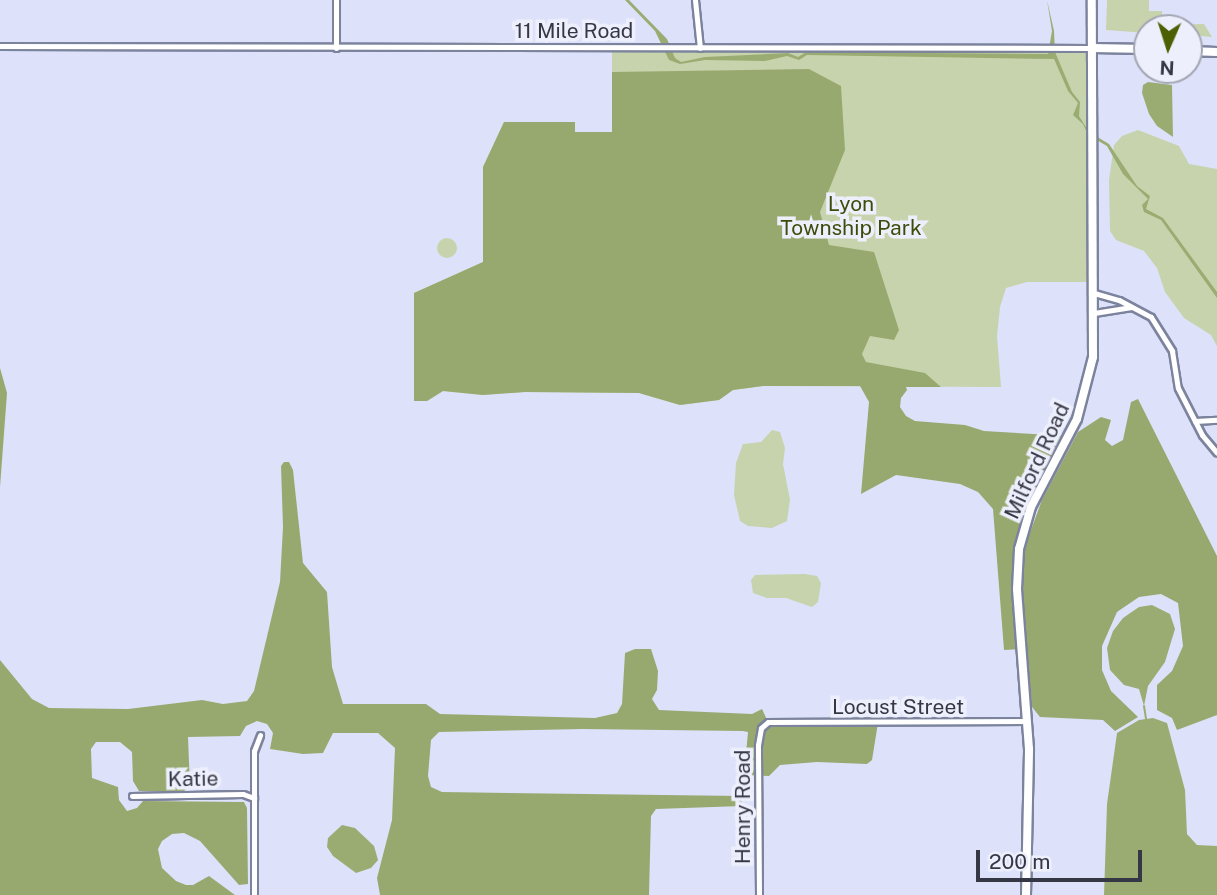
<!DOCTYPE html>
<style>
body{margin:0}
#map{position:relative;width:1217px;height:895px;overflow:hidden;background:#dde2fa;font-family:"Public Sans",sans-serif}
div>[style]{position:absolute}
.green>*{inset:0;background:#c7d3ac}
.round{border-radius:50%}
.forest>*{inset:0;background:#98a970}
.water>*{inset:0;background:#9bac73}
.stream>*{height:2px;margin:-1px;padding:0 1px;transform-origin:1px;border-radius:1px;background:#9bac73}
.roads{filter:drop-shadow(2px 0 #7c839d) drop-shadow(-2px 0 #7c839d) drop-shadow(0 2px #7c839d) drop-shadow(0 -2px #7c839d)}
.street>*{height:5px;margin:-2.5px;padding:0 2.5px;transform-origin:2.5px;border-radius:2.5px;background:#fff}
.secondary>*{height:8px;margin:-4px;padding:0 4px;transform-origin:4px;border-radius:4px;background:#fff}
span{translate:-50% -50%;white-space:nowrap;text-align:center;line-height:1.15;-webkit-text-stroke:7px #edf0fc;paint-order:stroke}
.street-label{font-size:21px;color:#353844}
.park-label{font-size:21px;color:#3e4c0a}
.north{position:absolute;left:1133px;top:14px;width:70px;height:70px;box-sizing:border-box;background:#edf0fc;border:2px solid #a3a6b2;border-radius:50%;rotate:183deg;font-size:19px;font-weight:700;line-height:28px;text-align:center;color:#353844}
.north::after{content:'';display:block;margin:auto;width:24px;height:32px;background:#4d5f03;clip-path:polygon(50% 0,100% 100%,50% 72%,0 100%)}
.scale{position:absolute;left:976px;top:850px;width:166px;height:32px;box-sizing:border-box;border:4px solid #353844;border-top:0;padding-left:9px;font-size:21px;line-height:24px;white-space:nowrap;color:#353844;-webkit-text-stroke:5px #edf0fc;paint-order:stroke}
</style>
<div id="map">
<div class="green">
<div style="clip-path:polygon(1107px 0,1149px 0,1149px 11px,1162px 11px,1162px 21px,1166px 25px,1204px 24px,1212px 37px,1189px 35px,1189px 28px,1147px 28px,1147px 33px,1106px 30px)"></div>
<div style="clip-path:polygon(1092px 48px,1095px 282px,1027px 282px,1006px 288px,1000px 307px,997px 336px,1001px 387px,763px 386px,733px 390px,719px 400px,680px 405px,639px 393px,525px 392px,483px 395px,443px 391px,427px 401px,414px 293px,483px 262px,483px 167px,504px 122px,575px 122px,575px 132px,612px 132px,612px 49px)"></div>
<div style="clip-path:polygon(1138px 130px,1179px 146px,1189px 164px,1217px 169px,1217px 346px,1211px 335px,1184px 318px,1165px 292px,1157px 268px,1144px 251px,1116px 240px,1110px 231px,1109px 180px,1114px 145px,1122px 136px)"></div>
<div class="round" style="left:437px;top:238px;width:20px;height:20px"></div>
<div style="clip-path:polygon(772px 430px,780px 432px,785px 448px,783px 464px,790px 500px,787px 521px,772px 528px,748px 526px,740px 521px,734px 495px,736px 463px,743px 444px,761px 442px)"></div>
<div style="clip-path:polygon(805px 574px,817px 576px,821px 583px,818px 602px,812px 607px,786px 598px,767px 598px,753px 593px,751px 580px,755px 575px)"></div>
</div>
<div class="forest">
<div style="clip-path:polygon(809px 69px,841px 86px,845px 150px,820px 212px,829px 245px,874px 252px,899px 330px,894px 340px,870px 336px,862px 354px,866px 362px,925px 373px,941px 387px,906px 387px,907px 390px,901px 398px,900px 407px,906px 416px,915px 421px,965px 425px,984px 431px,1069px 436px,1031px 507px,1019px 549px,1022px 649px,1004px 650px,993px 509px,978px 492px,960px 484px,896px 475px,861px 494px,869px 402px,860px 386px,763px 386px,733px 390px,719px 400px,680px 405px,639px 393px,525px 392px,483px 395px,443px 391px,427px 401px,414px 401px,414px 293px,483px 262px,483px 167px,504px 122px,575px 122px,575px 132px,612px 132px,612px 72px)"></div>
<div style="clip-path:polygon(0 368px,7px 393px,0 487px)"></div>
<div style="clip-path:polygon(1138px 399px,1217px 556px,1217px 715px,1177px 730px,1172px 718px,1157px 710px,1157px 685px,1172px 671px,1183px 646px,1178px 603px,1161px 594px,1139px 597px,1117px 612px,1102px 646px,1102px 670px,1111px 691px,1138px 717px,1115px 731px,1103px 720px,1040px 717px,1032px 707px,1022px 590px,1025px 546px,1042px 500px,1078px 432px,1101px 417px,1111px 420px,1105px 440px,1112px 446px,1123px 440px,1131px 402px)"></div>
<div style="clip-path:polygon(284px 462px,289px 462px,293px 470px,303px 563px,327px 592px,332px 667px,343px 704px,426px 704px,440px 714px,595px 718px,617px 713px,622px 704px,625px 653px,635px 649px,651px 649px,658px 671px,657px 690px,652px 699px,659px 710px,752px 714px,762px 709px,768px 722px,878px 723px,872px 760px,867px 764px,817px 762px,780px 765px,769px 776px,744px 775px,748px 732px,743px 731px,583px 729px,439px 732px,431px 740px,428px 776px,431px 787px,442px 792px,741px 796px,742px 806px,656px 809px,651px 816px,649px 895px,380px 895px,377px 878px,392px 820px,395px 748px,378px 733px,333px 733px,323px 753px,303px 754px,270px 749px,273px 733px,267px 724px,257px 721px,246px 726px,240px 736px,188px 737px,190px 787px,184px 791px,139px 791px,133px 781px,132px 752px,120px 742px,96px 742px,91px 749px,92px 778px,118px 787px,119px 800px,127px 811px,137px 808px,143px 801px,244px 802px,247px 808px,248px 884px,239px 885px,200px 841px,184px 833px,172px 834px,162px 841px,158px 849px,162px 868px,176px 881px,186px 885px,193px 885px,209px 876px,235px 895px,0 895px,0 660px,32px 699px,49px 708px,128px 709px,202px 700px,223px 704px,247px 701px,254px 691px,280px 582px,283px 527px,281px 466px)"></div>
</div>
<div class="water">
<div style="clip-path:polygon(625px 0,629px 0,667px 39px,675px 58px,681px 62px,705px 57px,788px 53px,798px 57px,806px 52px,1048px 54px,1052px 31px,1047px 0,1054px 31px,1055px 52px,1072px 92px,1080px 102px,1079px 116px,1089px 132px,1109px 144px,1137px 186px,1150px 196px,1146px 209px,1163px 218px,1217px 292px,1217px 298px,1161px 220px,1144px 212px,1142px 205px,1148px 199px,1123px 174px,1107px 146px,1088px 135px,1083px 124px,1073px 115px,1078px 103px,1068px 91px,1054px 59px,807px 55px,799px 60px,787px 56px,765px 61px,705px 60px,680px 64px,669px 60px,655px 31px)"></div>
<div style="clip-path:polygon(1148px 82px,1172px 85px,1173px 137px,1157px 126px,1149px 114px,1142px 93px,1143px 85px)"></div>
<div style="clip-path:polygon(1152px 605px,1170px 614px,1175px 629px,1165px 662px,1148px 686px,1144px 706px,1139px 689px,1124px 685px,1110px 670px,1107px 648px,1113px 631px,1123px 618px,1139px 607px)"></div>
<div style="clip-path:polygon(1153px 718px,1167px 723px,1185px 790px,1187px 834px,1197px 845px,1217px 846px,1217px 895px,1104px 895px,1107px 804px,1117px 733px,1139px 720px)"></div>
<div style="clip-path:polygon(342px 825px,355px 828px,374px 846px,378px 860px,371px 868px,356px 873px,333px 856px,327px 847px,328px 838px)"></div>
</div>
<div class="stream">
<div style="left:1144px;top:706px;width:13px;rotate:81deg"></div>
</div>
<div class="roads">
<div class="street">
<div style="left:695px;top:0;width:48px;rotate:84.1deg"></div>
<div style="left:0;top:46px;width:1092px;rotate:0.1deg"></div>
<div style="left:336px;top:48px;width:48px;rotate:-90deg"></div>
<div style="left:1094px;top:293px;width:26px;rotate:16deg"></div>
<div style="left:1119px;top:300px;width:36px;rotate:28deg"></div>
<div style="left:1151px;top:317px;width:40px;rotate:58deg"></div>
<div style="left:1172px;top:351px;width:37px;rotate:81deg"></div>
<div style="left:1178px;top:388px;width:53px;rotate:62.9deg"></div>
<div style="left:1202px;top:435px;width:23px;rotate:50deg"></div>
<div style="left:1094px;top:313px;width:38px;rotate:-9deg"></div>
<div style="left:1195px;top:421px;width:22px;rotate:-3deg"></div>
<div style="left:132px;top:796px;width:111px;rotate:-1deg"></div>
<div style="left:243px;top:794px;width:12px;rotate:20deg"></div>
<div style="left:254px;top:895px;width:144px;rotate:-90deg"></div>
<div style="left:254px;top:751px;width:17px;rotate:-69deg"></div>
<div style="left:759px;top:895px;width:150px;rotate:-90.4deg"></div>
<div style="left:758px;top:745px;width:17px;rotate:-80deg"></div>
<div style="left:761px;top:728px;width:9px;rotate:-41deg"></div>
<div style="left:768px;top:722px;width:259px;rotate:-0.2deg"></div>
</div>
<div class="secondary">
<div style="left:1092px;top:48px;width:55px;rotate:1deg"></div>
<div style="left:1189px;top:51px;width:28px;rotate:2deg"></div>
<div style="left:1026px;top:895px;width:146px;rotate:-88.8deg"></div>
<div style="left:1029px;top:749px;width:160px;rotate:-94.3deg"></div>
<div style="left:1017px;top:589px;width:40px;rotate:-87.1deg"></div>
<div style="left:1019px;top:549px;width:44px;rotate:-74.1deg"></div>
<div style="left:1031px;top:507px;width:99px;rotate:-62.4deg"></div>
<div style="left:1077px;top:419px;width:64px;rotate:-75.5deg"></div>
<div style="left:1093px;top:357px;width:357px;rotate:-90.2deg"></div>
</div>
</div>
<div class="street-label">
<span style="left:574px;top:31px">11 Mile Road</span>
<span style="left:1037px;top:461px;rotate:-65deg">Milford Road</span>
<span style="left:898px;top:707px">Locust Street</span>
<span style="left:193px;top:779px;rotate:-1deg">Katie</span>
<span style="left:743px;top:807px;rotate:-90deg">Henry Road</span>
</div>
<div class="park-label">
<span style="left:851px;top:216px">Lyon<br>Township Park</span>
</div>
<div class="north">N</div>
<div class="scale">200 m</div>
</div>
